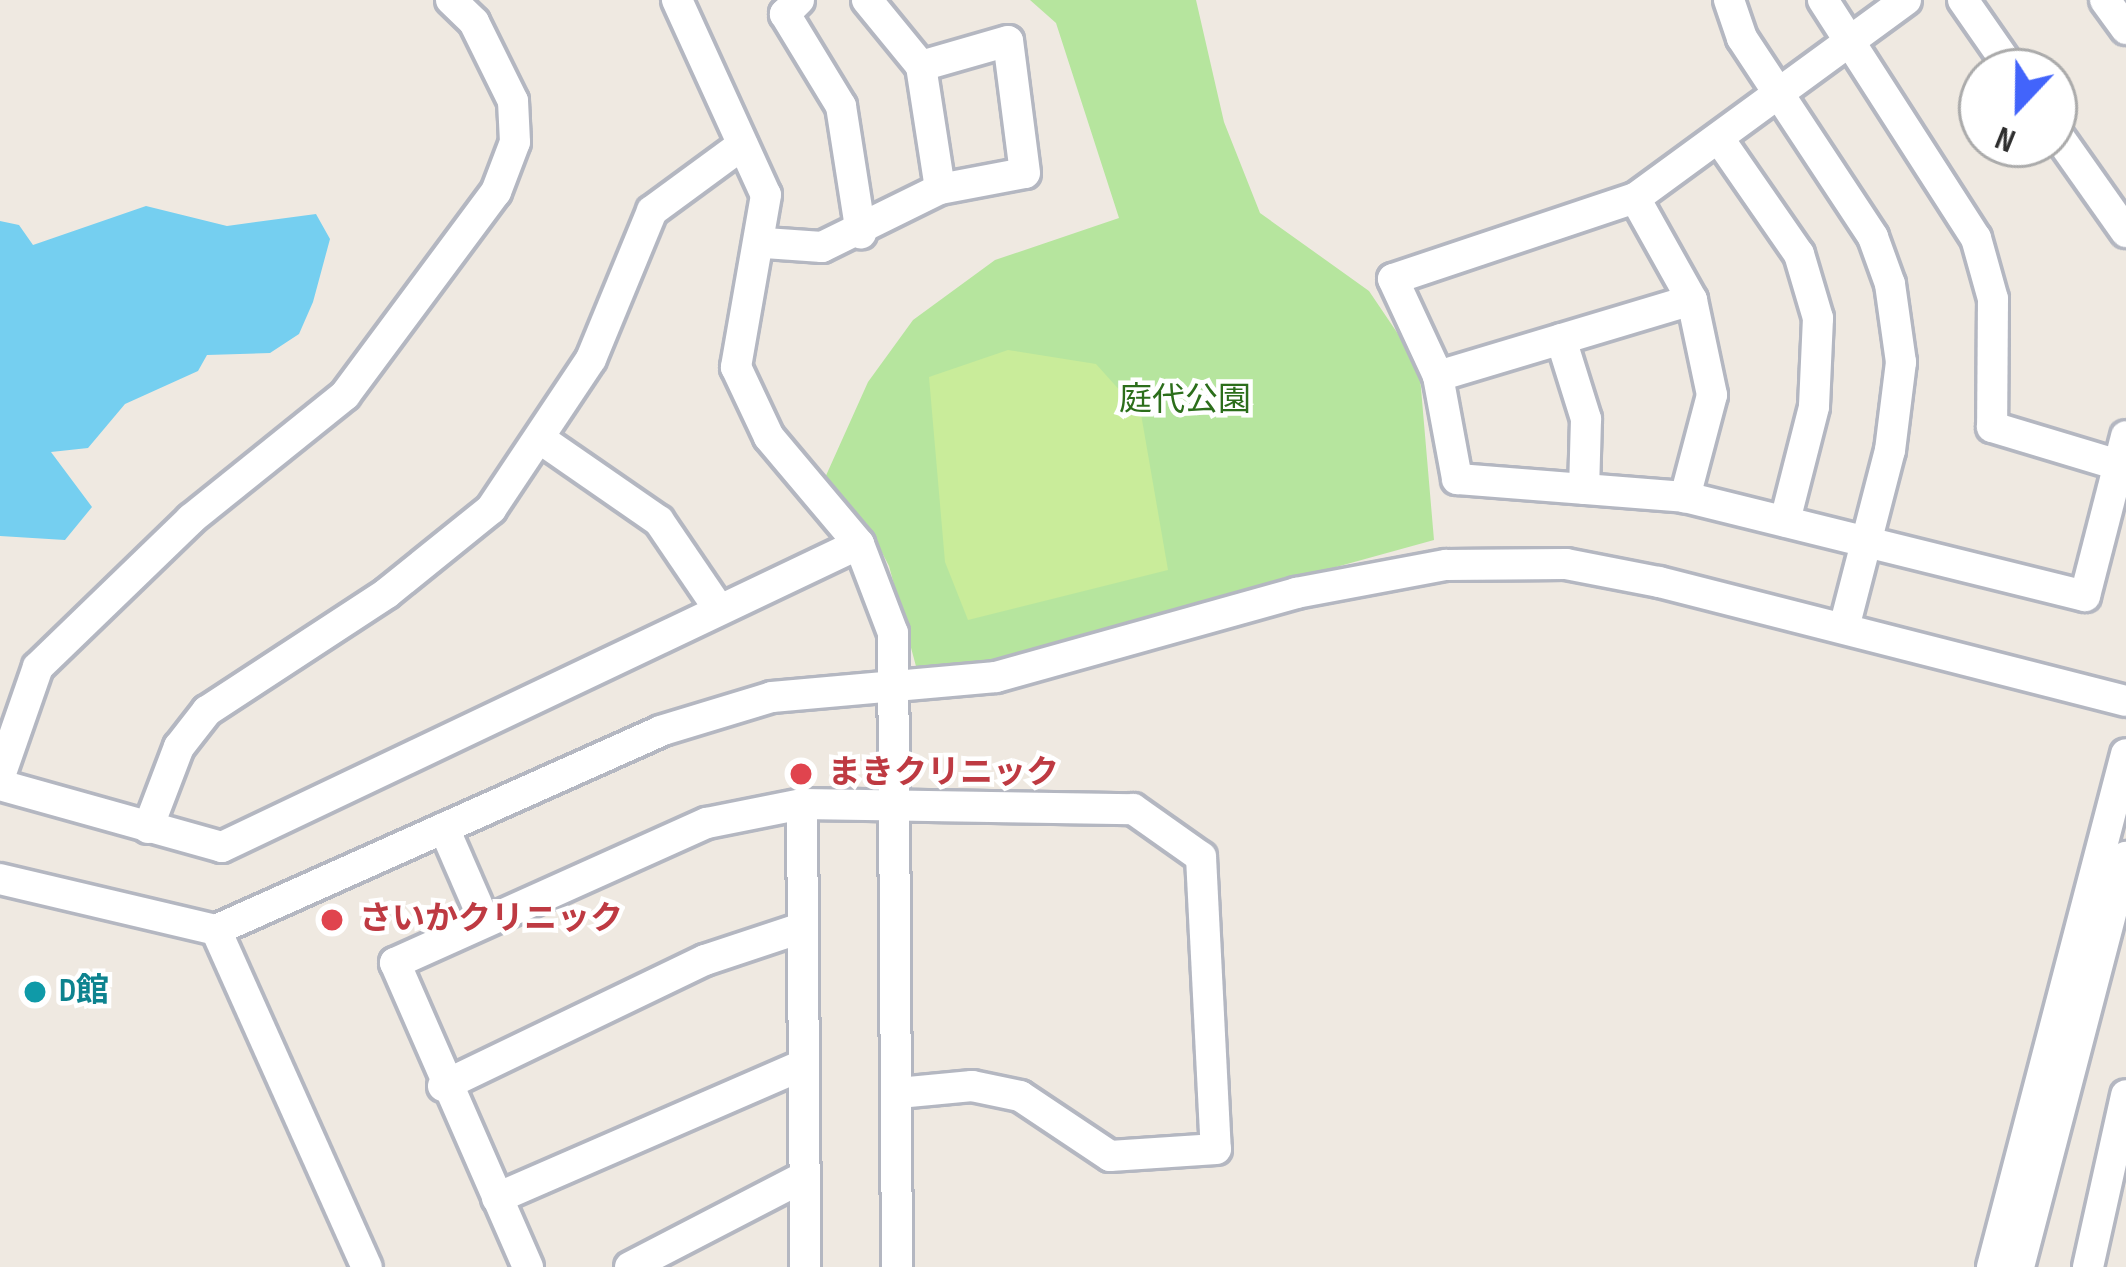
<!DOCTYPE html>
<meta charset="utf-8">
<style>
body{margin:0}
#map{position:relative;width:2126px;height:1267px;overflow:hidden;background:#efe9e1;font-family:"Sofia Sans Condensed","Noto Sans JP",sans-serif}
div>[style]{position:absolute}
.green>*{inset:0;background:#b6e59e}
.pitch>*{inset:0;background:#c9ec9a}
.water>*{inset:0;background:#75cff0}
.roads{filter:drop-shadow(3px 0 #b4b7c1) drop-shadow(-3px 0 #b4b7c1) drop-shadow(0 3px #b4b7c1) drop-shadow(0 -3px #b4b7c1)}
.minor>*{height:30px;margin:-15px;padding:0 15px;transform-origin:15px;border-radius:15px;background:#fff}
.dots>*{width:33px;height:33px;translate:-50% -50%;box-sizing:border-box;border:6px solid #fff;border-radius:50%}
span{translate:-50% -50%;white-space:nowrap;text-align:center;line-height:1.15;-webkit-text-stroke:9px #fff;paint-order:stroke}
.park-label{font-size:33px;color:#2c6e1b}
.health-label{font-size:33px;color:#be3a42;font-weight:700}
.left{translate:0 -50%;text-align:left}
.culture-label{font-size:33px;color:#0d838f;font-weight:700}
.north{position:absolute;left:1958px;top:48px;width:120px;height:120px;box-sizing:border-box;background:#fff;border:3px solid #ababab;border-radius:50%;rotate:202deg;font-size:33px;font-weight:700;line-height:48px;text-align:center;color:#2e2e2e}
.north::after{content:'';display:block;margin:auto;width:42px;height:54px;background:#4264fb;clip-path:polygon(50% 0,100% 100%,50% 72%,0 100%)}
</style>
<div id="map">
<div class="green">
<div style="clip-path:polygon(1030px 0,1196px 0,1224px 122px,1260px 213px,1369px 291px,1419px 365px,1434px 540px,1006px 658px,917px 670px,889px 566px,867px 524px,824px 480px,868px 382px,913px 320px,995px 260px,1119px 218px,1056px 23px)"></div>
</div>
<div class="pitch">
<div style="clip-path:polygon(1008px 350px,1096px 364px,1141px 414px,1168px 570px,968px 620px,945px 562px,929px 377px)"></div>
</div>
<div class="water">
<div style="clip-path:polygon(146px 206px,227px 226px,316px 214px,330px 239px,313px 302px,299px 334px,270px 353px,207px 355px,198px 371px,125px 404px,88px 448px,51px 452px,92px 507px,65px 540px,0 536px,0 221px,19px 225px,33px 245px)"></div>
</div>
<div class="roads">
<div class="minor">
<div style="left:677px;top:0;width:214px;rotate:65.5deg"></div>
<div style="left:766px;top:195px;width:175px;rotate:99.9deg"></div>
<div style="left:736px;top:367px;width:77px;rotate:64.8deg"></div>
<div style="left:769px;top:437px;width:140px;rotate:49.9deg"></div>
<div style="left:859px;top:544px;width:95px;rotate:69.1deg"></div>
<div style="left:893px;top:633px;width:634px;rotate:89.64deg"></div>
<div style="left:799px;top:0;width:20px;rotate:135deg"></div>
<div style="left:785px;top:14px;width:108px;rotate:58.7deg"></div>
<div style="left:841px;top:106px;width:129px;rotate:81.1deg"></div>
<div style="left:867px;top:0;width:85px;rotate:50.7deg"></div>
<div style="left:921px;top:66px;width:124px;rotate:81.2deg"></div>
<div style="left:1729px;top:0;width:40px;rotate:71.1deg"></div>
<div style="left:1742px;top:38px;width:238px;rotate:56.6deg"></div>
<div style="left:1873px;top:237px;width:50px;rotate:70.1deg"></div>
<div style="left:1890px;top:284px;width:79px;rotate:82deg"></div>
<div style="left:1901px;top:362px;width:89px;rotate:97.1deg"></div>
<div style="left:1890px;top:450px;width:180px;rotate:104.5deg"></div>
<div style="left:1823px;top:0;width:283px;rotate:57.3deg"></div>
<div style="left:1976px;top:238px;width:63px;rotate:74.4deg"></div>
<div style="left:1993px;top:299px;width:128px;rotate:90.4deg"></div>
<div style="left:1992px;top:427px;width:133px;rotate:16.7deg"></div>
<div style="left:1906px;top:0;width:336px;rotate:143.8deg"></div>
<div style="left:1635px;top:198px;width:255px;rotate:161.5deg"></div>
<div style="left:1393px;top:279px;width:107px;rotate:65.1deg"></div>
<div style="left:1438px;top:376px;width:105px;rotate:79.5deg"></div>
<div style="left:1457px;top:479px;width:229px;rotate:4.5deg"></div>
<div style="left:1685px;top:497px;width:412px;rotate:13.9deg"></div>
<div style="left:2085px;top:596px;width:165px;rotate:-75.6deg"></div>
<div style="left:1963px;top:0;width:88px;rotate:55.2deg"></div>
<div style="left:2105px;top:0;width:36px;rotate:54deg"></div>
<div style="left:2054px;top:130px;width:125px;rotate:54.8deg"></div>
<div style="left:1722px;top:143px;width:135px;rotate:55.3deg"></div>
<div style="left:1799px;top:254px;width:67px;rotate:73.5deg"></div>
<div style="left:1818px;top:318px;width:89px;rotate:92.6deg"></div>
<div style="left:1814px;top:407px;width:118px;rotate:104.3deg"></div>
<div style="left:1635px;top:198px;width:117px;rotate:60.8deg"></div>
<div style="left:1692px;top:300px;width:97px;rotate:78.1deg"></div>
<div style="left:1712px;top:395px;width:106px;rotate:104.8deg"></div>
<div style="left:765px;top:243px;width:57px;rotate:4deg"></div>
<div style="left:822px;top:247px;width:131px;rotate:-26.2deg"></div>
<div style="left:940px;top:189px;width:86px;rotate:-10.7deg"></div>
<div style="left:1025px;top:173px;width:133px;rotate:-97.3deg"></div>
<div style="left:1008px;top:41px;width:91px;rotate:164deg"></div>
<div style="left:1561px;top:339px;width:84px;rotate:72.6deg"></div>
<div style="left:1586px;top:419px;width:70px;rotate:91.6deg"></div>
<div style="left:1438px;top:376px;width:265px;rotate:-16.7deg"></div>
<div style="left:542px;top:440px;width:142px;rotate:34.7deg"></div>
<div style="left:659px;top:521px;width:102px;rotate:55.8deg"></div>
<div style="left:0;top:776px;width:115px;rotate:-70.8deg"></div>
<div style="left:38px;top:667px;width:213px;rotate:-44deg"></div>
<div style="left:191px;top:519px;width:198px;rotate:-38.8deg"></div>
<div style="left:345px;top:395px;width:253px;rotate:-53.4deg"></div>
<div style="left:496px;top:192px;width:53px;rotate:-69.2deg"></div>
<div style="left:515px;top:142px;width:41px;rotate:-92.8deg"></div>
<div style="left:513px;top:101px;width:88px;rotate:-116.3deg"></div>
<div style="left:474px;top:22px;width:32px;rotate:-136deg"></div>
<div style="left:0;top:785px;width:230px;rotate:15.6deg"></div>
<div style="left:222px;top:847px;width:705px;rotate:-25.44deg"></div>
<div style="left:802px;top:804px;width:463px;rotate:89.6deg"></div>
<div style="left:148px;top:828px;width:87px;rotate:-69.1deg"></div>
<div style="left:179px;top:747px;width:46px;rotate:-52.1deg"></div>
<div style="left:207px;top:711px;width:215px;rotate:-33.2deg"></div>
<div style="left:387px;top:593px;width:134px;rotate:-38.9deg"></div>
<div style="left:491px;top:509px;width:180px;rotate:-56.3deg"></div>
<div style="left:591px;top:359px;width:160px;rotate:-67.6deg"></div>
<div style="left:652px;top:211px;width:112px;rotate:-36.3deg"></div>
<div style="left:444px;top:828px;width:100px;rotate:66.5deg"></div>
<div style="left:0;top:879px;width:222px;rotate:13.3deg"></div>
<div style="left:216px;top:930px;width:487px;rotate:-24.1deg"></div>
<div style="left:660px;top:731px;width:117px;rotate:-16.9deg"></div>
<div style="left:772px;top:697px;width:225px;rotate:-5.1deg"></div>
<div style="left:996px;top:677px;width:312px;rotate:-15.6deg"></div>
<div style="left:1296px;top:593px;width:153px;rotate:-10.6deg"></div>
<div style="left:1446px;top:565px;width:120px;rotate:-0.5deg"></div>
<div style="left:1566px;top:564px;width:95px;rotate:11deg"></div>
<div style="left:1659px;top:582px;width:482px;rotate:14.3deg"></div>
<div style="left:216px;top:930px;width:369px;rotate:65.9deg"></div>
<div style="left:443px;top:1086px;width:291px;rotate:-25.7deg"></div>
<div style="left:705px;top:960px;width:101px;rotate:-18.4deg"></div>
<div style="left:497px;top:1198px;width:334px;rotate:-23.5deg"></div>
<div style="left:528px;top:1267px;width:332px;rotate:-113.6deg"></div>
<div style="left:395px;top:963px;width:342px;rotate:-24.2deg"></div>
<div style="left:707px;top:823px;width:97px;rotate:-11.3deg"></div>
<div style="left:802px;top:804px;width:331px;rotate:0.9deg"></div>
<div style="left:1133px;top:809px;width:83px;rotate:35.2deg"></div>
<div style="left:1201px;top:857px;width:292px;rotate:87.1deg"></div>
<div style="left:1216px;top:1149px;width:106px;rotate:176.2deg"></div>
<div style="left:1110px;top:1156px;width:108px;rotate:-146.3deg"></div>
<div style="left:1020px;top:1096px;width:49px;rotate:-168.2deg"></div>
<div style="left:972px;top:1086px;width:74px;rotate:174.6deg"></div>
<div style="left:630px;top:1267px;width:194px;rotate:-27.4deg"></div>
<div style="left:1992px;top:1267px;width:530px;rotate:-75.36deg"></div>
<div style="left:2019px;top:1267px;width:424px;rotate:-75.4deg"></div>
<div style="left:2088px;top:1267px;width:176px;rotate:-77.5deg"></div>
</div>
</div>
<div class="dots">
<div style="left:801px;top:774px;background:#e0444e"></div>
<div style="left:332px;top:920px;background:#e0444e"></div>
<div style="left:35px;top:992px;background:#0f9aa8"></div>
</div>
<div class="park-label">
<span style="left:1185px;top:401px">庭代公園</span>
</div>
<div class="health-label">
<span class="left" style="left:828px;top:774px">まきクリニック</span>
<span class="left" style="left:359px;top:920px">さいかクリニック</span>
</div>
<div class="culture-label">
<span class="left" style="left:59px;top:992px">D館</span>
</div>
<div class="north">N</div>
</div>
